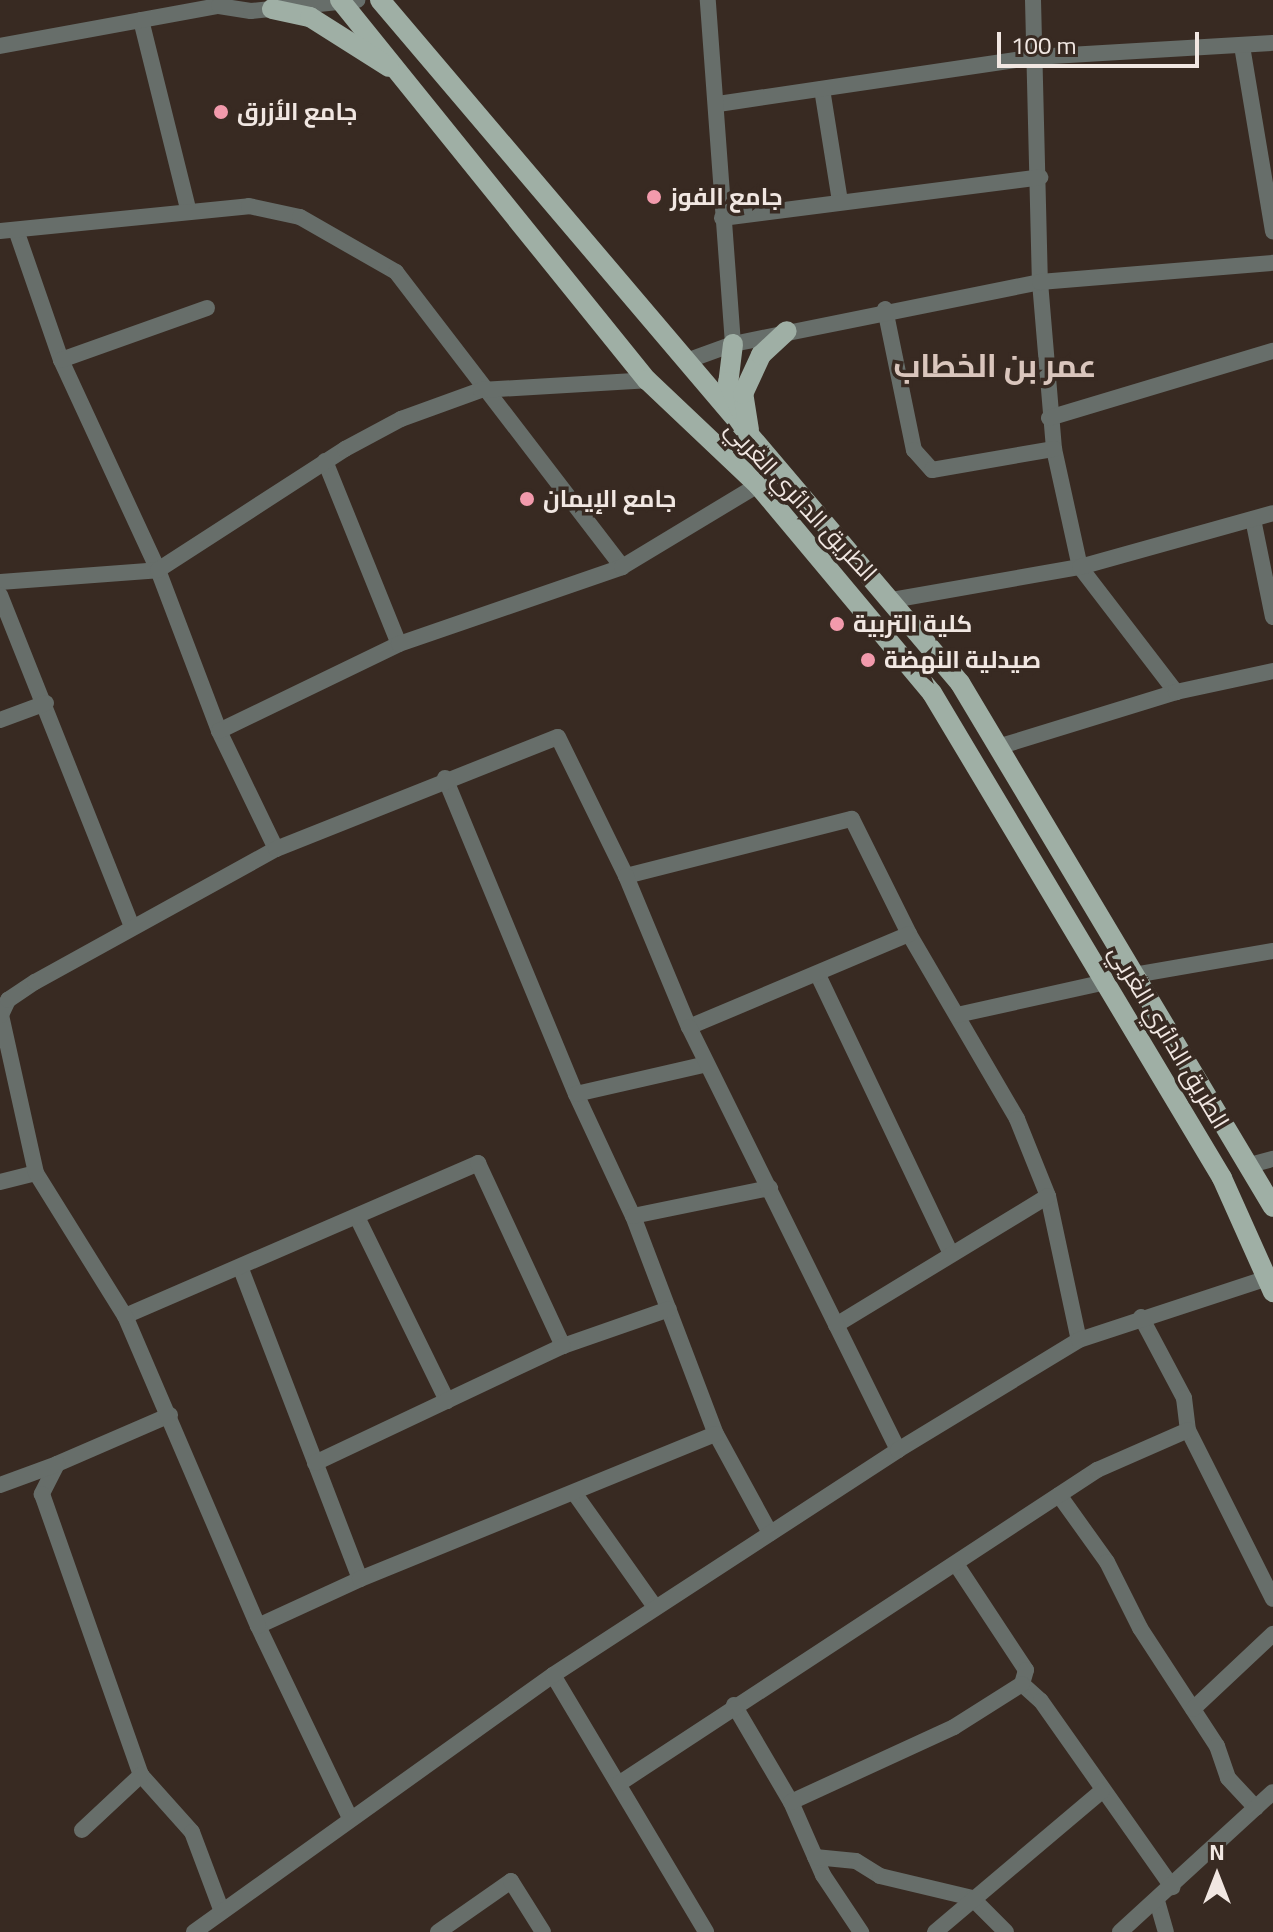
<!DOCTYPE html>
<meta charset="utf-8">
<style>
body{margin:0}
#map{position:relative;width:1273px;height:1932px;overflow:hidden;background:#382a22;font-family:Georgia,Cairo,serif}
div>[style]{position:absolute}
.minor>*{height:16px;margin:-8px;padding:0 8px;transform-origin:8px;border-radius:8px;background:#676e6a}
.major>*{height:20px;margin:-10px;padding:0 10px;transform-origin:10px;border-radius:10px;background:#9fafa5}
.dots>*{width:22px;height:22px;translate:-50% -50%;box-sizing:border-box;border:4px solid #382a22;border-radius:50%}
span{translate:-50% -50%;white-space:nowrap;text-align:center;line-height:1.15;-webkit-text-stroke:7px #382a22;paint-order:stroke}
.poi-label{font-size:24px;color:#f1e7e2;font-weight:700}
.left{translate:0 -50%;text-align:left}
.street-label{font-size:24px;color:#f1e7e2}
.district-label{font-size:32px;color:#dac6bd;font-weight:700}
.north{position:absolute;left:1177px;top:1836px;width:80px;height:80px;-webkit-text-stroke:6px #382a22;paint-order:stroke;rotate:0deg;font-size:22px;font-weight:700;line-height:32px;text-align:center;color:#f1e7e2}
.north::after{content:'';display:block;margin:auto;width:28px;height:36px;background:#f1e7e2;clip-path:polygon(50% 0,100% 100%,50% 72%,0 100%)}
.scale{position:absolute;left:997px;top:32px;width:202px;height:36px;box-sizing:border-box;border:4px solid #f1e7e2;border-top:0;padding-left:10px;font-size:24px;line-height:28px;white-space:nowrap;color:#f1e7e2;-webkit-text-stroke:6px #382a22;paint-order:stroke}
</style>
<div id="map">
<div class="minor">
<div style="left:1033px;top:0;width:282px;rotate:88.6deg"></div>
<div style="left:1040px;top:282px;width:168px;rotate:85.2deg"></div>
<div style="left:1054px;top:449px;width:121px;rotate:77.6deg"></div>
<div style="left:1080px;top:567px;width:158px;rotate:52.5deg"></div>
<div style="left:141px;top:20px;width:195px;rotate:76deg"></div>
<div style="left:0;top:46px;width:223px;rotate:-10.4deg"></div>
<div style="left:219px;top:6px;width:32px;rotate:9deg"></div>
<div style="left:251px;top:11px;width:107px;rotate:-5.9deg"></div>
<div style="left:1242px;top:46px;width:188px;rotate:80.5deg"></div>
<div style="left:822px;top:89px;width:114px;rotate:80.9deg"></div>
<div style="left:718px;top:104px;width:320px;rotate:-8.4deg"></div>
<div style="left:1035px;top:57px;width:238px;rotate:-3.4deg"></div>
<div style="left:722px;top:218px;width:321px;rotate:-7.3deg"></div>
<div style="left:16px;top:230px;width:138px;rotate:70.9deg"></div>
<div style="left:61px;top:360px;width:231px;rotate:65.2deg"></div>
<div style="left:158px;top:570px;width:172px;rotate:69.2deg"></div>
<div style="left:219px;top:731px;width:131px;rotate:64.2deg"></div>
<div style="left:0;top:231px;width:250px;rotate:-5.7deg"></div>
<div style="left:249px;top:206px;width:52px;rotate:12.2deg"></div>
<div style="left:300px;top:217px;width:111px;rotate:29.8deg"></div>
<div style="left:396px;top:272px;width:372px;rotate:52.5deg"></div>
<div style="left:885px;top:309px;width:144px;rotate:78.4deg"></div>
<div style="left:914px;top:450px;width:27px;rotate:48deg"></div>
<div style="left:932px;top:470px;width:124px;rotate:-9.8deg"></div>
<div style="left:733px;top:344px;width:313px;rotate:-11.4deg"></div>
<div style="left:1040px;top:282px;width:234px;rotate:-4.7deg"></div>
<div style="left:61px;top:360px;width:155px;rotate:-19.6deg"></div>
<div style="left:689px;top:360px;width:47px;rotate:-20deg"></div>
<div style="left:733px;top:344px;width:345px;rotate:-94.2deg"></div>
<div style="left:1049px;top:418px;width:234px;rotate:-16.7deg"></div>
<div style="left:325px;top:461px;width:197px;rotate:68deg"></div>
<div style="left:1253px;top:519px;width:100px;rotate:78.5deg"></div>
<div style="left:0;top:582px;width:158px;rotate:-4.3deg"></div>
<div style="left:158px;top:570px;width:223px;rotate:-32.9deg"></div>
<div style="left:345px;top:449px;width:64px;rotate:-28.2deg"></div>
<div style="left:401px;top:419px;width:85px;rotate:-19.9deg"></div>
<div style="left:481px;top:390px;width:166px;rotate:-3.4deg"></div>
<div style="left:0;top:595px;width:355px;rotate:68.3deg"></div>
<div style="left:892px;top:600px;width:191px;rotate:-10deg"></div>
<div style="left:1080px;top:567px;width:200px;rotate:-15.6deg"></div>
<div style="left:0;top:720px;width:49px;rotate:-20.3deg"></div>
<div style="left:219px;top:731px;width:200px;rotate:-25.8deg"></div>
<div style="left:399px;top:644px;width:236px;rotate:-19deg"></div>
<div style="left:622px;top:567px;width:159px;rotate:-31.1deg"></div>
<div style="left:1001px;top:746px;width:183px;rotate:-17.1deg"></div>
<div style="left:1176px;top:692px;width:99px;rotate:-12.2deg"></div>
<div style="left:445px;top:778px;width:342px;rotate:67.5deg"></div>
<div style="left:576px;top:1094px;width:135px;rotate:65deg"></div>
<div style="left:633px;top:1216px;width:233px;rotate:69.2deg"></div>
<div style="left:716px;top:1434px;width:113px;rotate:61.4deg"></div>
<div style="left:626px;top:876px;width:233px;rotate:-14.2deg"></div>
<div style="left:852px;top:819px;width:128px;rotate:63.6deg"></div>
<div style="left:909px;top:934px;width:214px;rotate:59.7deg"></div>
<div style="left:1017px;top:1119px;width:83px;rotate:68.1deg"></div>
<div style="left:1048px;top:1196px;width:147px;rotate:77.9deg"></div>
<div style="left:818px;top:975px;width:307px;rotate:64.5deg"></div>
<div style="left:1134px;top:975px;width:141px;rotate:-9.8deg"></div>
<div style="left:957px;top:1015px;width:153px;rotate:-12.5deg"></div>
<div style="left:689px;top:1027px;width:239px;rotate:-22.9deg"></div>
<div style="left:576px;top:1094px;width:134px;rotate:-12.9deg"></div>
<div style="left:1250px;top:1165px;width:24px;rotate:-15deg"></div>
<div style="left:0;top:1182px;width:37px;rotate:-14deg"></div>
<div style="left:633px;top:1216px;width:140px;rotate:-11.6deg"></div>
<div style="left:357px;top:1217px;width:205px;rotate:63.9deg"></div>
<div style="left:241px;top:1269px;width:332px;rotate:69deg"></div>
<div style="left:125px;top:1316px;width:385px;rotate:-23.4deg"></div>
<div style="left:478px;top:1163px;width:202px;rotate:65.1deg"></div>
<div style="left:563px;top:1346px;width:112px;rotate:-19.2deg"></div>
<div style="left:1141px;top:1317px;width:92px;rotate:62deg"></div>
<div style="left:1184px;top:1398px;width:32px;rotate:83deg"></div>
<div style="left:1188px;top:1430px;width:189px;rotate:63.3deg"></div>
<div style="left:836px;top:1325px;width:248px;rotate:-31.3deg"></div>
<div style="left:170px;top:1415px;width:123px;rotate:156.6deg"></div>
<div style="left:57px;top:1464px;width:34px;rotate:117deg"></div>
<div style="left:42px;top:1494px;width:298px;rotate:70.6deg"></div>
<div style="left:141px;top:1775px;width:76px;rotate:48.2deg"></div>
<div style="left:192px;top:1832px;width:85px;rotate:69.4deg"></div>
<div style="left:315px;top:1463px;width:274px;rotate:-25.3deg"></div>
<div style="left:0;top:1485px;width:61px;rotate:-20.2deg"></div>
<div style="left:575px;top:1494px;width:138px;rotate:54.7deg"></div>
<div style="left:1059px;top:1495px;width:82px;rotate:54.4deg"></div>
<div style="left:1107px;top:1562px;width:74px;rotate:63.4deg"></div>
<div style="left:1140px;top:1628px;width:141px;rotate:56.9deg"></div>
<div style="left:1217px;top:1746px;width:34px;rotate:71deg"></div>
<div style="left:1228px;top:1778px;width:41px;rotate:47deg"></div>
<div style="left:956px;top:1564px;width:127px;rotate:56.6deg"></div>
<div style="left:1026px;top:1670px;width:15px;rotate:106deg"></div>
<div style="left:1022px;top:1684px;width:25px;rotate:42deg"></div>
<div style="left:1041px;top:1701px;width:228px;rotate:54.8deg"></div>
<div style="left:258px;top:1626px;width:112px;rotate:-24.7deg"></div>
<div style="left:360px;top:1579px;width:384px;rotate:-22.2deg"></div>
<div style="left:553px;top:1675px;width:299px;rotate:59.2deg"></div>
<div style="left:734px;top:1705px;width:113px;rotate:59.6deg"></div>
<div style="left:791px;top:1802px;width:80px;rotate:66.3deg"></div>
<div style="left:823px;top:1875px;width:69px;rotate:56.3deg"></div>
<div style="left:1193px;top:1709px;width:110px;rotate:-43.2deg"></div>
<div style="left:620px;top:1783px;width:571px;rotate:-33.27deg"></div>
<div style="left:1097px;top:1470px;width:99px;rotate:-23.7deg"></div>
<div style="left:791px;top:1802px;width:179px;rotate:-24.7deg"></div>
<div style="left:954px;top:1727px;width:80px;rotate:-32.3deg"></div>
<div style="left:350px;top:1818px;width:213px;rotate:-115.6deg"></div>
<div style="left:258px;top:1626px;width:337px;rotate:-113.2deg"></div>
<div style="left:125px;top:1316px;width:168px;rotate:-121.9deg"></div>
<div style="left:36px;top:1173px;width:162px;rotate:-102.5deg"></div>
<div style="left:1px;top:1015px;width:17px;rotate:-65deg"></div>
<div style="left:8px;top:1000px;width:32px;rotate:-34deg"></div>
<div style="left:35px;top:982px;width:275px;rotate:-28.9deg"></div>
<div style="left:276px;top:849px;width:303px;rotate:-21.7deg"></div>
<div style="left:558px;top:737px;width:155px;rotate:63.9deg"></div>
<div style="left:626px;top:876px;width:164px;rotate:67.4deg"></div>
<div style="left:689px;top:1027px;width:472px;rotate:63.7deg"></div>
<div style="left:82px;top:1830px;width:81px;rotate:-43deg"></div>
<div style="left:815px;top:1857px;width:41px;rotate:5.6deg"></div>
<div style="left:856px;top:1861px;width:28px;rotate:32deg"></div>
<div style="left:880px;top:1876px;width:95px;rotate:13.4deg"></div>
<div style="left:972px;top:1898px;width:48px;rotate:45deg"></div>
<div style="left:1157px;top:1901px;width:32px;rotate:74deg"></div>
<div style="left:194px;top:1932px;width:442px;rotate:-35.6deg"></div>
<div style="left:553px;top:1675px;width:412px;rotate:-33.1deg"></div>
<div style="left:898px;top:1450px;width:212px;rotate:-31.3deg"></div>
<div style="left:1079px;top:1340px;width:195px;rotate:-18.2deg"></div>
<div style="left:438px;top:1932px;width:89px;rotate:-34.9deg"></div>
<div style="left:511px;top:1881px;width:60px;rotate:57.9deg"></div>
<div style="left:935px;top:1932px;width:219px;rotate:-40.2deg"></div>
<div style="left:1120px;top:1932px;width:207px;rotate:-42.5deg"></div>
</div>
<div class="major">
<div style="left:340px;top:0;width:489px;rotate:51.1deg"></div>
<div style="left:647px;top:380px;width:153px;rotate:43.4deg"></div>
<div style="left:758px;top:485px;width:271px;rotate:50.1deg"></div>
<div style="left:932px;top:693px;width:565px;rotate:59.12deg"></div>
<div style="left:1222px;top:1178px;width:125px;rotate:65.9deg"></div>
<div style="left:380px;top:0;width:896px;rotate:49.66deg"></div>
<div style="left:960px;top:683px;width:610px;rotate:59.15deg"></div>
<div style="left:272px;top:9px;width:39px;rotate:12deg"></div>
<div style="left:310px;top:17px;width:93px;rotate:32.3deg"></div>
<div style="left:733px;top:344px;width:38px;rotate:97deg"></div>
<div style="left:728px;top:382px;width:32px;rotate:66deg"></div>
<div style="left:749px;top:430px;width:36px;rotate:-99deg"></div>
<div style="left:743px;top:394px;width:43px;rotate:-65.2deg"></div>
<div style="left:761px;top:355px;width:35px;rotate:-43deg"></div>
</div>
<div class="dots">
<div style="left:221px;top:112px;background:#f29aac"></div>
<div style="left:654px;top:197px;background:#f29aac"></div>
<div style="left:527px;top:499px;background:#f29aac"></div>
<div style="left:837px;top:624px;background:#f29aac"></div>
<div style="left:868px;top:660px;background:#f29aac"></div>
</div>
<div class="poi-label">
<span class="left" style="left:237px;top:112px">جامع الأزرق</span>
<span class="left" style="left:670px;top:197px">جامع الفوز</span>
<span class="left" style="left:543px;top:499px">جامع الإيمان</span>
<span class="left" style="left:853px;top:624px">كلية التربية</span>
<span class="left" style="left:884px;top:660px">صيدلية النهضة</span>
</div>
<div class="street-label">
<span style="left:801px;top:501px;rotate:47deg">الطريق الدائري الغربي</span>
<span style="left:1169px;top:1037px;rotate:59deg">الطريق الدائري الغربي</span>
</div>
<div class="district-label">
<span style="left:995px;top:365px">عمر بن الخطاب</span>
</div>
<div class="north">N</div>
<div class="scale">100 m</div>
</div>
